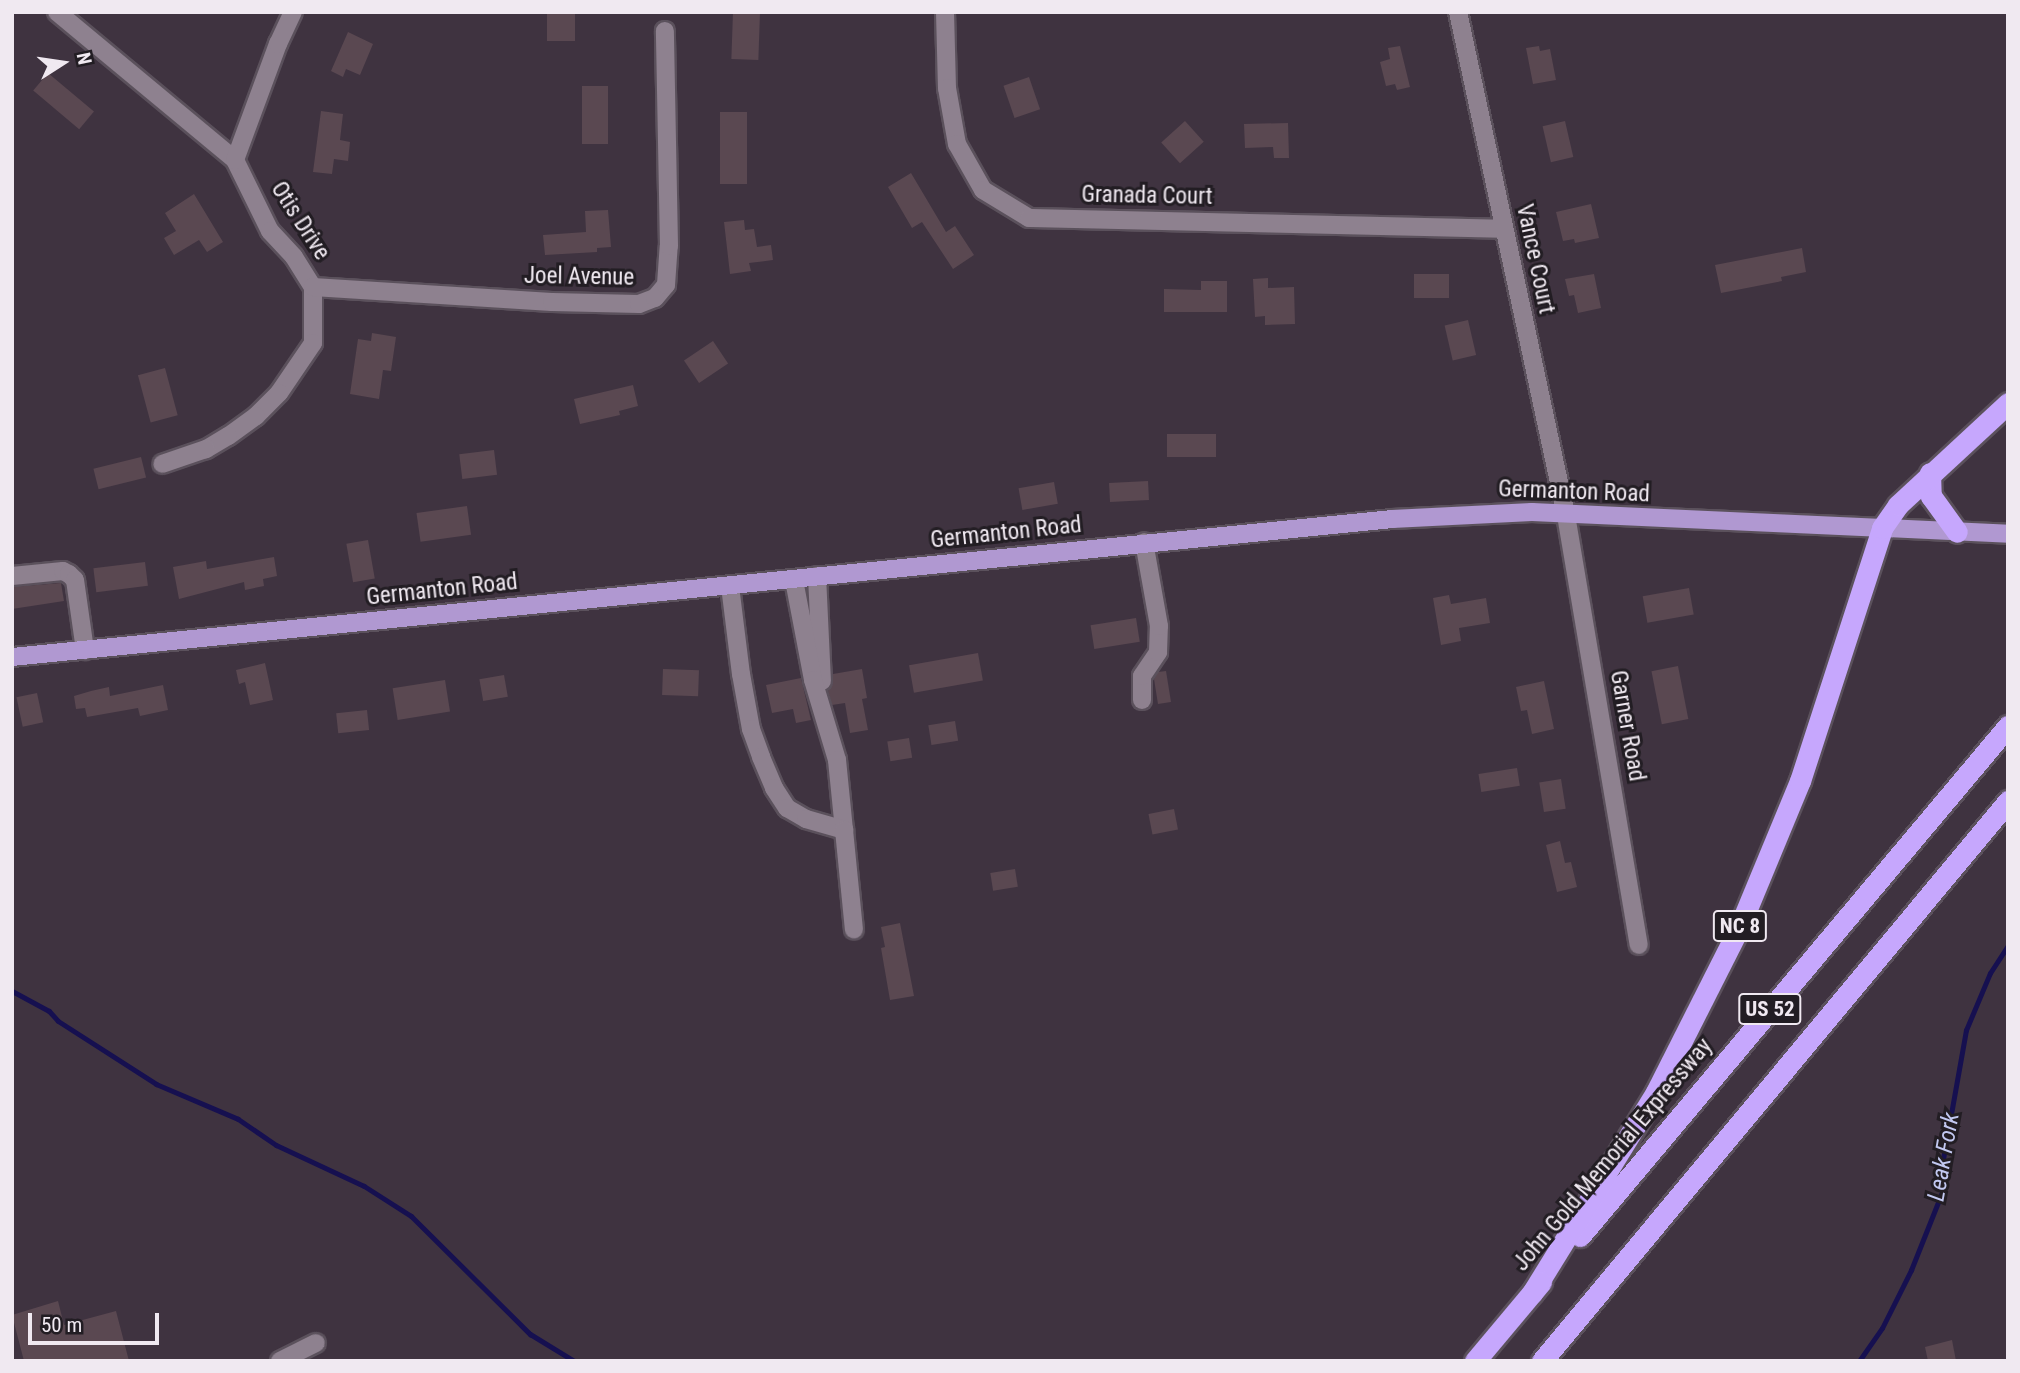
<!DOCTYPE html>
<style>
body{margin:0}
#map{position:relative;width:2020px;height:1373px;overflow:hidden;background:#3f3340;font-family:"Roboto Condensed",sans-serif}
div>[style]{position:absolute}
.stream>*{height:5px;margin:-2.5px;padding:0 2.5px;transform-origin:2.5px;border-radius:2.5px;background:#161050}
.building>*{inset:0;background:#5a4851;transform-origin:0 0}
.roads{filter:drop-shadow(2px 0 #5b515c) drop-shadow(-2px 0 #5b515c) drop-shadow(0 2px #5b515c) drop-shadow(0 -2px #5b515c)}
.minor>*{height:18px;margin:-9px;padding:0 9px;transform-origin:9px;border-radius:9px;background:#8e818f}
.major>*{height:18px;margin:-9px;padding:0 9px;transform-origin:9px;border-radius:9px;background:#b098d1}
.highway>*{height:21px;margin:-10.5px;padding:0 10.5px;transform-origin:10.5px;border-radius:10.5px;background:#c6a7fd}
span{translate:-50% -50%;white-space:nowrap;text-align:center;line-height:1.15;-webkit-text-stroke:6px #221d23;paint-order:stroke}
.shield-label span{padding:2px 5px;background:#221d23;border:2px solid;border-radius:5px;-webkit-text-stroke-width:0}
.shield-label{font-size:21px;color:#f0e9f1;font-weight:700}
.street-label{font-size:23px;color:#f0e9f1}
.water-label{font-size:24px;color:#c2c8f0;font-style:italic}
.frame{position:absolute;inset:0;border:14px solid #f0e9f1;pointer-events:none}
.north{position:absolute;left:28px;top:28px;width:70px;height:70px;-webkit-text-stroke:5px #221d23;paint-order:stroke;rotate:78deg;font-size:19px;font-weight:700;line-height:28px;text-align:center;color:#f0e9f1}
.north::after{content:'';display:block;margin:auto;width:24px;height:32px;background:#f0e9f1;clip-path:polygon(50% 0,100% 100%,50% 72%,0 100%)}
.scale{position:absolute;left:28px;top:1313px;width:131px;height:32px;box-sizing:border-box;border:4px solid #f0e9f1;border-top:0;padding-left:9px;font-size:21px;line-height:24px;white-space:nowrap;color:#f0e9f1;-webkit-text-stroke:5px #221d23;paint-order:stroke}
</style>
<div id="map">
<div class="stream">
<div style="left:12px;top:991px;width:42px;rotate:28.4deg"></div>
<div style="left:49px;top:1011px;width:13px;rotate:48deg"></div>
<div style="left:58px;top:1021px;width:117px;rotate:32.7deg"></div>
<div style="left:156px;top:1084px;width:89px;rotate:23.1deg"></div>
<div style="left:238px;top:1119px;width:46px;rotate:34.4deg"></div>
<div style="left:276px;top:1145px;width:97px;rotate:25deg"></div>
<div style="left:364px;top:1186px;width:56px;rotate:32.6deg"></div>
<div style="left:411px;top:1216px;width:168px;rotate:44.8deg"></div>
<div style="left:530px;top:1334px;width:52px;rotate:31.5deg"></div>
<div style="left:1859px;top:1361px;width:40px;rotate:-55.1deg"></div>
<div style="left:1882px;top:1328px;width:65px;rotate:-63.4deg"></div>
<div style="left:1911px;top:1270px;width:84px;rotate:-68.3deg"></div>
<div style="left:1942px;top:1192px;width:33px;rotate:-88deg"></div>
<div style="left:1943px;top:1159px;width:131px;rotate:-79.9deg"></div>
<div style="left:1966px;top:1030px;width:62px;rotate:-67.2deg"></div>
<div style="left:1990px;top:973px;width:33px;rotate:-57deg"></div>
</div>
<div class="building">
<div style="left:547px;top:12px;width:28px;height:29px"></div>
<div style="left:733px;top:12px;width:27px;height:47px;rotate:2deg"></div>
<div style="clip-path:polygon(348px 32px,373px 44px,360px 75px,346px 69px,343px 77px,331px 71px)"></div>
<div style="clip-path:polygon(1400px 46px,1410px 87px,1397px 90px,1395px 84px,1386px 86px,1380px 62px,1390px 59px,1388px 48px)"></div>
<div style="clip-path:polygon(1539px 46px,1540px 51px,1550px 49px,1556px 80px,1533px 84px,1526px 48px)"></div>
<div style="left:48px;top:73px;width:60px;height:23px;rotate:40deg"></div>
<div style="left:1029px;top:77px;width:34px;height:27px;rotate:71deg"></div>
<div style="left:582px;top:86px;width:26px;height:58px"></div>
<div style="clip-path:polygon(321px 111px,343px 114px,340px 140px,350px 142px,348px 161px,334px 159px,332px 174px,313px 172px)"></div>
<div style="left:720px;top:112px;width:27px;height:72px"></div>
<div style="left:1185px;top:121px;width:28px;height:32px;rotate:48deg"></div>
<div style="left:1565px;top:121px;width:37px;height:23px;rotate:77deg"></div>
<div style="clip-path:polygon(1288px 123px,1289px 158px,1274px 158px,1273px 147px,1245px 148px,1244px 124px)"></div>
<div style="clip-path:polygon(911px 173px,946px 232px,955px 226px,974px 255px,953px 269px,922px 222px,912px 228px,888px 187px)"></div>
<div style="clip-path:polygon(194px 194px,223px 242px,207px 252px,199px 240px,174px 255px,164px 238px,176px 231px,165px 213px)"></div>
<div style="clip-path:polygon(1591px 204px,1599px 238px,1575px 243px,1574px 239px,1563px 241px,1556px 212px)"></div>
<div style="clip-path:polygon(608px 210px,611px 247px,597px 248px,597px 252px,545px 255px,543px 235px,586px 232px,585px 211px)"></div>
<div style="clip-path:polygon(744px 220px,745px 230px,754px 229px,757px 247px,771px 245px,773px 260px,749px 263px,751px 271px,730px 274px,724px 222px)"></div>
<div style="clip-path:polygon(1802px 248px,1806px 272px,1781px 277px,1782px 281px,1721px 293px,1715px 265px)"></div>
<div style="left:1414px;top:274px;width:35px;height:24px"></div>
<div style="clip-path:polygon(1594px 274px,1601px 308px,1578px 313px,1574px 295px,1569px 296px,1565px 279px)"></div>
<div style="clip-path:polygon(1268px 278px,1268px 288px,1294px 287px,1295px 324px,1265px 325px,1265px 316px,1255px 317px,1253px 279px)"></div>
<div style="clip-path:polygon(1201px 281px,1227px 281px,1227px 312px,1164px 312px,1164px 289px,1201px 290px)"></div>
<div style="left:1468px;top:320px;width:36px;height:24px;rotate:77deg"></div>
<div style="clip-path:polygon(372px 333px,396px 337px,391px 371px,383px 370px,379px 399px,350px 394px,358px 339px,371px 341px)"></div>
<div style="left:713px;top:341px;width:27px;height:35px;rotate:56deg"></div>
<div style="left:165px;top:368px;width:49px;height:28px;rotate:75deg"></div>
<div style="clip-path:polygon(633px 385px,638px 406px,619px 411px,620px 415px,580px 424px,574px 399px)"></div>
<div style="left:1167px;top:434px;width:49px;height:23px"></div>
<div style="left:494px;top:450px;width:25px;height:35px;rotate:83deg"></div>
<div style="left:141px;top:457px;width:21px;height:49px;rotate:76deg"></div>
<div style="left:1148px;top:481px;width:19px;height:39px;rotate:87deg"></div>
<div style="left:1054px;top:482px;width:22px;height:36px;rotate:80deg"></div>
<div style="left:467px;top:506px;width:29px;height:51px;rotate:82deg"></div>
<div style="left:368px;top:540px;width:39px;height:22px;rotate:80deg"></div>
<div style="clip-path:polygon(274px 557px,277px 576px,263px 579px,264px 586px,245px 590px,244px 582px,179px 599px,173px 567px,206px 561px,207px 569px)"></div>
<div style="left:145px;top:562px;width:24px;height:52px;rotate:83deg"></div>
<div style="clip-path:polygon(61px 583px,64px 601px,12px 609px,12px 587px)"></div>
<div style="left:1689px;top:588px;width:27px;height:47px;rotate:80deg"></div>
<div style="clip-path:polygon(1449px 595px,1451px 604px,1486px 598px,1490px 623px,1459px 628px,1461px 641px,1441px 645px,1433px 598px)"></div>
<div style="left:1136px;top:618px;width:24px;height:46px;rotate:81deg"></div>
<div style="left:978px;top:653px;width:28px;height:70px;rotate:80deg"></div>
<div style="clip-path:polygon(265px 663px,273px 700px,250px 705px,245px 682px,239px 684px,236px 670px)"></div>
<div style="left:1678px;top:666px;width:54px;height:27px;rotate:79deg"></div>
<div style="left:663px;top:669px;width:36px;height:26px;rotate:2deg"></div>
<div style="clip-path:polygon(862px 669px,867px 698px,862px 699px,868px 730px,850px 733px,845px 703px,832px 705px,828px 691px,832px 686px,833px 674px)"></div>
<div style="clip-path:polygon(1166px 671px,1171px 702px,1158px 704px,1154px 679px,1158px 672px)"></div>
<div style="left:504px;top:675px;width:22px;height:25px;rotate:80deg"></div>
<div style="clip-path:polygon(801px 678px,811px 720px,796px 723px,793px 709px,772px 713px,766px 685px)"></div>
<div style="left:445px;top:680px;width:32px;height:53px;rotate:81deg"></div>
<div style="clip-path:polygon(1544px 681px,1554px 729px,1532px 734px,1527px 710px,1521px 711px,1516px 687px)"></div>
<div style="clip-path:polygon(163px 685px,168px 710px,140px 716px,138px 708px,87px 717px,85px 708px,76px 709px,74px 696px,91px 691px,109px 687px,110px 696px)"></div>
<div style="left:37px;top:693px;width:30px;height:21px;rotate:78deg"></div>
<div style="left:367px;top:710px;width:20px;height:31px;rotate:84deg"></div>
<div style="left:955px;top:721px;width:20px;height:27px;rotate:81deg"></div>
<div style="left:909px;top:738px;width:20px;height:22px;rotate:81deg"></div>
<div style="left:1517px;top:768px;width:18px;height:39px;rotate:81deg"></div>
<div style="left:1561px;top:779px;width:30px;height:22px;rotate:81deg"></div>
<div style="left:1174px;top:809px;width:21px;height:26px;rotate:79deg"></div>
<div style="clip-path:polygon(1560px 841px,1565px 863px,1571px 862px,1577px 887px,1557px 892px,1546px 845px)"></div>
<div style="left:1015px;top:869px;width:18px;height:25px;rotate:81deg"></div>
<div style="clip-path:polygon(900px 923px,914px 996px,890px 1000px,881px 948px,885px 947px,881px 927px)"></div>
<div style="clip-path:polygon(58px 1301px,64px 1325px,116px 1311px,129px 1361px,24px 1361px,12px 1315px)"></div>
<div style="clip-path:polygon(1952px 1340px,1956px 1361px,1928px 1361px,1925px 1347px)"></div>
</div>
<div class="roads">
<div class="minor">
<div style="left:57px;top:12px;width:231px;rotate:39.7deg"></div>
<div style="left:235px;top:160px;width:79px;rotate:63.8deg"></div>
<div style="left:270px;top:231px;width:35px;rotate:47deg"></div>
<div style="left:294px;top:257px;width:36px;rotate:58deg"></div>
<div style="left:313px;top:287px;width:56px;rotate:90deg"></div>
<div style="left:313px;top:343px;width:60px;rotate:124.2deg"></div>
<div style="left:279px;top:393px;width:33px;rotate:135deg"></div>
<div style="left:256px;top:416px;width:34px;rotate:144deg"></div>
<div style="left:228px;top:436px;width:26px;rotate:149deg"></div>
<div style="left:206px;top:449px;width:46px;rotate:161.2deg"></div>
<div style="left:945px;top:12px;width:76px;rotate:88.5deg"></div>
<div style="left:947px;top:88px;width:57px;rotate:79.9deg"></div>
<div style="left:957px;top:144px;width:53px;rotate:60.5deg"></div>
<div style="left:983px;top:190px;width:54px;rotate:31.3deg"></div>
<div style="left:1029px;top:218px;width:474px;rotate:1.3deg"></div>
<div style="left:1458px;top:12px;width:514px;rotate:77.88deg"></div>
<div style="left:1566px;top:515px;width:436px;rotate:80.4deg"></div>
<div style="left:235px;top:160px;width:124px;rotate:-69.7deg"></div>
<div style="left:278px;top:44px;width:35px;rotate:-65deg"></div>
<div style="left:313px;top:287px;width:239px;rotate:3.6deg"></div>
<div style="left:552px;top:302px;width:87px;rotate:1.3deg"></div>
<div style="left:639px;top:304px;width:17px;rotate:-21deg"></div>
<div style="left:655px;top:298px;width:17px;rotate:-50deg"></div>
<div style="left:666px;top:285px;width:39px;rotate:-86deg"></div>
<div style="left:669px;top:246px;width:215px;rotate:-91.1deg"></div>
<div style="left:12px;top:576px;width:51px;rotate:-5.6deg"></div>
<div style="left:63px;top:571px;width:7px;rotate:27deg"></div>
<div style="left:69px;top:574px;width:8px;rotate:45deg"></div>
<div style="left:75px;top:580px;width:71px;rotate:81.9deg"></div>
<div style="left:817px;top:576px;width:105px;rotate:87.3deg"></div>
<div style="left:794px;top:580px;width:102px;rotate:79.2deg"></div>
<div style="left:813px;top:680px;width:84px;rotate:73.3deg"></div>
<div style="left:837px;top:760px;width:70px;rotate:84.3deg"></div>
<div style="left:730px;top:586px;width:89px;rotate:82.9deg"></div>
<div style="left:741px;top:674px;width:56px;rotate:79.7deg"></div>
<div style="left:751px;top:729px;width:30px;rotate:70deg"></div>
<div style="left:761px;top:757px;width:34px;rotate:67deg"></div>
<div style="left:774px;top:788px;width:24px;rotate:57deg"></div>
<div style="left:787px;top:808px;width:22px;rotate:30deg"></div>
<div style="left:806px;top:819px;width:40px;rotate:16deg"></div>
<div style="left:844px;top:830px;width:100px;rotate:84.3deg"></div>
<div style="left:1142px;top:700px;width:24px;rotate:-90deg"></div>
<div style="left:1142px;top:676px;width:29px;rotate:-56deg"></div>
<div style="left:1158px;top:652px;width:26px;rotate:-88deg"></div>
<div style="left:1159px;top:626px;width:85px;rotate:-100.1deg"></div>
<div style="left:280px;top:1361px;width:40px;rotate:-26.6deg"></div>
</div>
<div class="major">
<div style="left:12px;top:657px;width:1387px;rotate:-5.71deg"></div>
<div style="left:1392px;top:519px;width:140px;rotate:-2.9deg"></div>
<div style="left:1532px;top:512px;width:477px;rotate:2.6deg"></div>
</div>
<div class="highway">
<div style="left:1930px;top:473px;width:23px;rotate:88deg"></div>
<div style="left:1931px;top:496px;width:44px;rotate:54.2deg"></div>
<div style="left:1580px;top:1236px;width:666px;rotate:-50deg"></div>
<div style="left:1532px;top:1293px;width:236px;rotate:-58.3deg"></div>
<div style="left:1656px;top:1092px;width:184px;rotate:-63.2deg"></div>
<div style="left:1739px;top:928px;width:159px;rotate:-67.5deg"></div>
<div style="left:1800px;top:781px;width:266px;rotate:-72deg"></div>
<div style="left:1882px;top:528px;width:28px;rotate:-55deg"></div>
<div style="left:1898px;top:505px;width:150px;rotate:-42.8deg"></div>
<div style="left:1475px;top:1361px;width:103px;rotate:-50.1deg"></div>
<div style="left:1542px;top:1361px;width:729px;rotate:-50.23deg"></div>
</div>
</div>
<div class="shield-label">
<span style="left:1740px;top:926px">NC 8</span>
<span style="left:1770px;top:1009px">US 52</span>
</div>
<div class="street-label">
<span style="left:1147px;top:196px;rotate:1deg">Granada Court</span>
<span style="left:300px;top:221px;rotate:57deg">Otis Drive</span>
<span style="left:1535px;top:259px;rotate:78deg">Vance Court</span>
<span style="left:579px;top:277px;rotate:1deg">Joel Avenue</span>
<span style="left:1574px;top:492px;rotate:2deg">Germanton Road</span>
<span style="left:1006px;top:533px;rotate:-6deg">Germanton Road</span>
<span style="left:442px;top:590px;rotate:-6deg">Germanton Road</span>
<span style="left:1627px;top:726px;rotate:80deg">Garner Road</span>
<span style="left:1613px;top:1155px;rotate:-50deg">John Gold Memorial Expressway</span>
</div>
<div class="water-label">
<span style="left:1944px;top:1157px;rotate:-80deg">Leak Fork</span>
</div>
<div class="frame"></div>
<div class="north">N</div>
<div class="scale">50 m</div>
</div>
